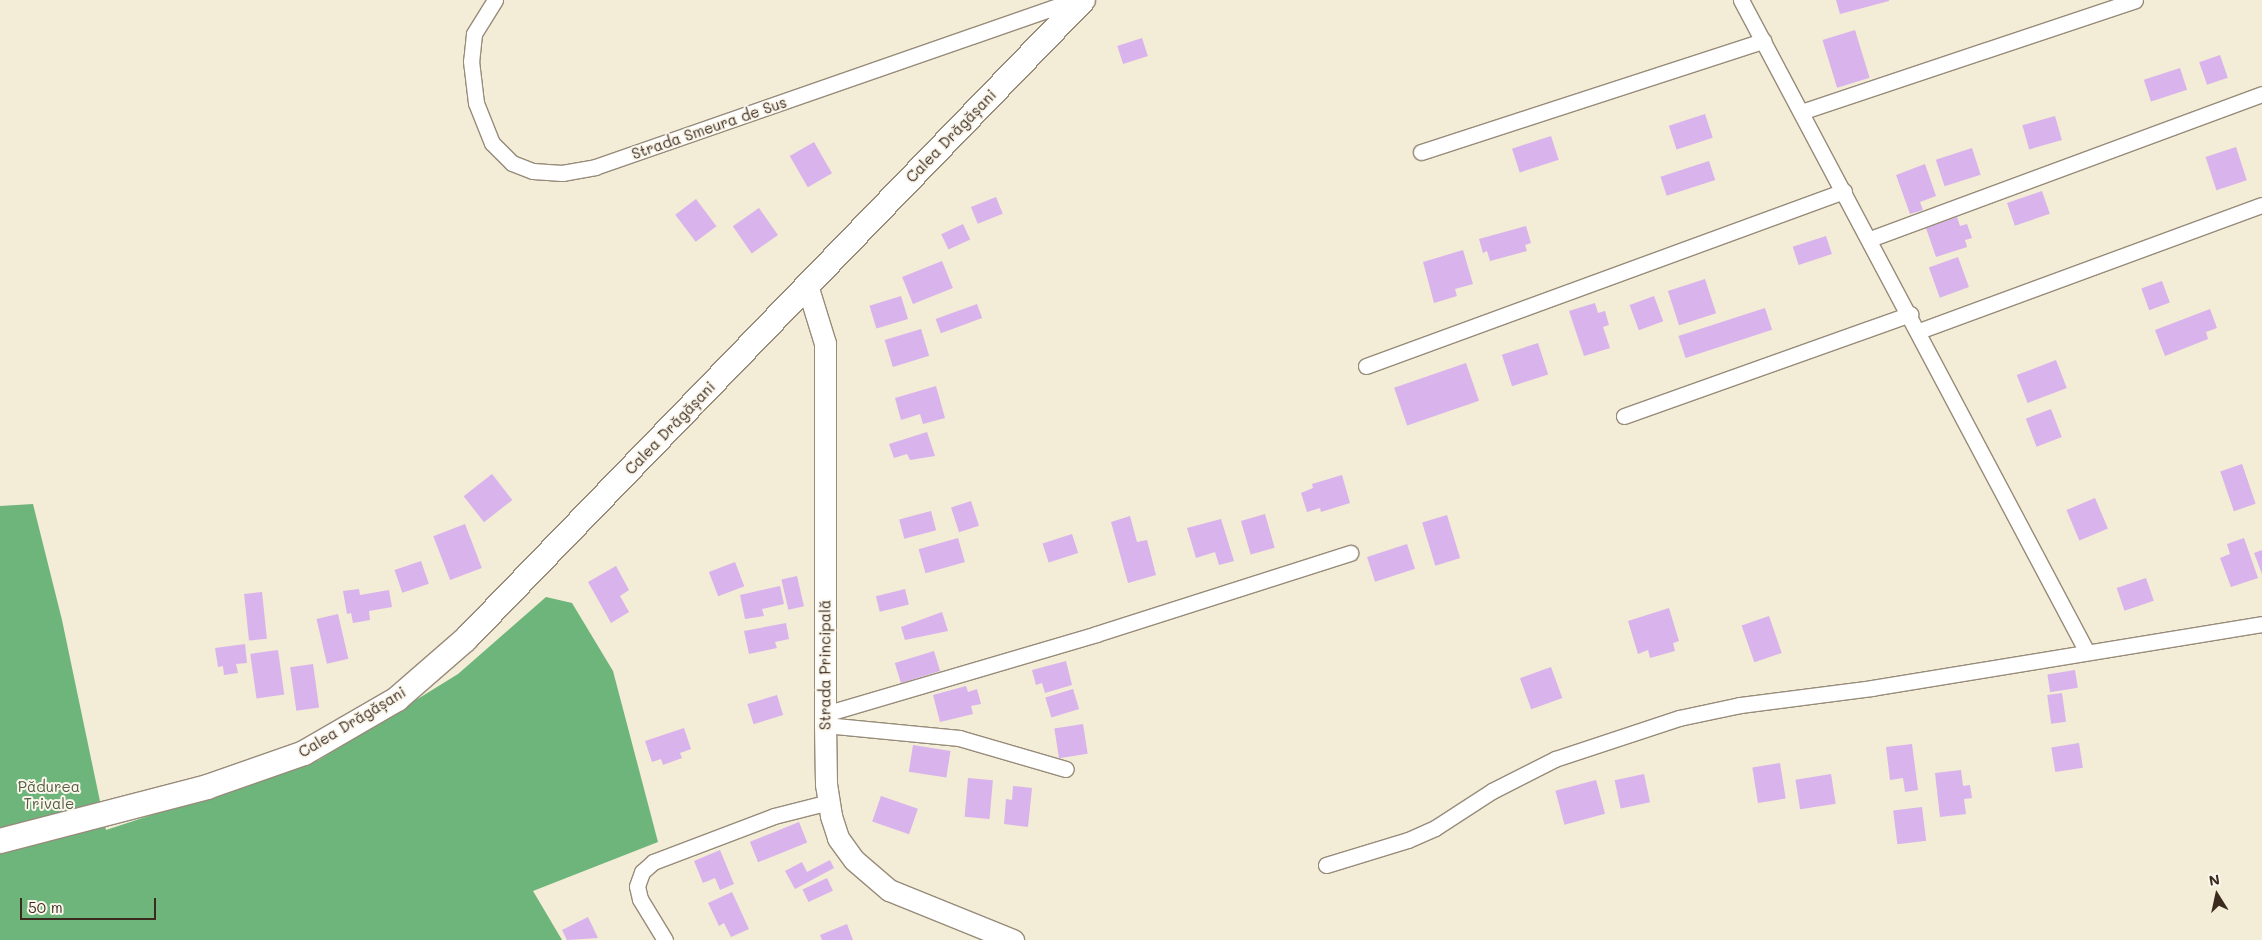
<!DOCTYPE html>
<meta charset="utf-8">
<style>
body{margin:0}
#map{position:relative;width:2262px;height:940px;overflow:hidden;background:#f3ecd6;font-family:Mali,sans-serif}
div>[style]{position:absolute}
.forest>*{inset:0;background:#6db57a}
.building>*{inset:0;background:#d9b3ec;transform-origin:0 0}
.roads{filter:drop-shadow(1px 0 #978b7a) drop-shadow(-1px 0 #978b7a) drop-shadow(0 1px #978b7a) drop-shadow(0 -1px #978b7a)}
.street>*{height:15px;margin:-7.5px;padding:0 7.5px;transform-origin:7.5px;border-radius:7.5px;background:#fff}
.secondary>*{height:21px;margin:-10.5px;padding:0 10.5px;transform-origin:10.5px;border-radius:10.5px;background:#fff}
.primary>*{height:24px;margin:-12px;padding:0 12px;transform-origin:12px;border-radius:12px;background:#fff}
span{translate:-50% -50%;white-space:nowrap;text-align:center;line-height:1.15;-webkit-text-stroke:4px #fbf7ec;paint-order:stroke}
.street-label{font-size:15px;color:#3b2a1e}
.park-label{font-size:15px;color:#525d40}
.north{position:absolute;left:2192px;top:870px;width:50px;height:50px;-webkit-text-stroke:4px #fbf7ec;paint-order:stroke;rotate:350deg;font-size:14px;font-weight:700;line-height:20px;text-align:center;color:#3b2a1e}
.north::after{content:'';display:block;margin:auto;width:18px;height:22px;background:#3b2a1e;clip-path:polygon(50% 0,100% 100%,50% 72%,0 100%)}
.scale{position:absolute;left:20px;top:898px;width:136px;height:22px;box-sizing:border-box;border:2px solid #3b2a1e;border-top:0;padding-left:6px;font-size:15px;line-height:18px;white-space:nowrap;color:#3b2a1e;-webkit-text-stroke:4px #fbf7ec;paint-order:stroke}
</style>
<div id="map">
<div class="forest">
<div style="clip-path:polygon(33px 504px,62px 620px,106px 830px,319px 760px,458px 674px,546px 597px,572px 603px,613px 671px,658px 842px,533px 891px,562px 940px,0 940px,0 506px)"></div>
</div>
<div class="building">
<div style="clip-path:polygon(1836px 0,1889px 0,1889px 1px,1840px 14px)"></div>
<div style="left:1855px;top:30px;width:50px;height:34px;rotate:73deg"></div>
<div style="left:1142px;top:38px;width:19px;height:26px;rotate:72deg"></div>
<div style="left:2220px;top:55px;width:24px;height:22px;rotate:71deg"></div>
<div style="left:2180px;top:68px;width:23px;height:38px;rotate:72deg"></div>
<div style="left:1705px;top:114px;width:25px;height:38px;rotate:72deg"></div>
<div style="left:2055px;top:116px;width:25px;height:34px;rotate:74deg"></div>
<div style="left:1551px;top:136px;width:25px;height:41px;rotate:72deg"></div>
<div style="left:814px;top:142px;width:36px;height:28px;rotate:60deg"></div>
<div style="left:2236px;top:147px;width:35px;height:32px;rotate:72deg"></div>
<div style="left:1972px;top:148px;width:28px;height:38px;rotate:72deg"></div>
<div style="left:1709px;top:161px;width:20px;height:51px;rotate:72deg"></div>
<div style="clip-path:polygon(1925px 164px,1936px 196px,1920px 202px,1923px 210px,1910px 214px,1896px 175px)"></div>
<div style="left:2042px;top:191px;width:24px;height:37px;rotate:71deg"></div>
<div style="left:996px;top:197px;width:18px;height:27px;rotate:68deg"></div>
<div style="left:696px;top:199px;width:34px;height:26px;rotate:53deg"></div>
<div style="left:759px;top:208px;width:33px;height:32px;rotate:55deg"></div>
<div style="clip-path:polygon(1957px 217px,1960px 226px,1967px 224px,1972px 238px,1965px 240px,1967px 247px,1936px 257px,1926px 228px)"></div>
<div style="left:963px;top:224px;width:17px;height:24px;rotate:65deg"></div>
<div style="clip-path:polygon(1526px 226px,1531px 243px,1525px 245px,1527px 251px,1490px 261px,1487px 251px,1483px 253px,1479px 239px)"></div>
<div style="left:1826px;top:236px;width:19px;height:35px;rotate:72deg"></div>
<div style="clip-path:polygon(1463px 250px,1473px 284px,1455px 289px,1457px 296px,1434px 303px,1423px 262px)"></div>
<div style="left:1958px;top:257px;width:32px;height:31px;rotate:70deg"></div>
<div style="left:942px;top:261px;width:29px;height:43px;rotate:68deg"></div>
<div style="left:1705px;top:279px;width:36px;height:39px;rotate:72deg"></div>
<div style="left:2162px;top:281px;width:23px;height:22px;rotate:70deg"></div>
<div style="left:901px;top:296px;width:24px;height:33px;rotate:73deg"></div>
<div style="left:1654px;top:296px;width:27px;height:26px;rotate:70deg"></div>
<div style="clip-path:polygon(1595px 303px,1598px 313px,1605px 311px,1609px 325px,1603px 327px,1610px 348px,1584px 356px,1569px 311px)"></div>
<div style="left:977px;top:304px;width:15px;height:44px;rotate:70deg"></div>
<div style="left:1765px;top:308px;width:23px;height:91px;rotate:72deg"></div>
<div style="clip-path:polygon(2210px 309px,2217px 328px,2206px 332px,2208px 339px,2165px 356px,2155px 330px)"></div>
<div style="left:921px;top:329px;width:28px;height:38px;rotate:73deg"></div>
<div style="left:1538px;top:343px;width:33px;height:38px;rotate:72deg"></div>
<div style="left:2056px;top:360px;width:30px;height:42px;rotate:69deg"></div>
<div style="left:1466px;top:363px;width:40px;height:76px;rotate:71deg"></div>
<div style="clip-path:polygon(936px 386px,945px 418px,923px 424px,920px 414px,901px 420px,895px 398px)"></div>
<div style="left:2051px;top:409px;width:30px;height:27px;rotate:69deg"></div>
<div style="clip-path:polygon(927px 432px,935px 456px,910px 460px,907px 454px,894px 458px,889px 444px)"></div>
<div style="left:2242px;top:464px;width:42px;height:23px;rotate:71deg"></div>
<div style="left:492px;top:474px;width:33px;height:36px;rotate:52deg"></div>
<div style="clip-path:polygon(1342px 475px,1350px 503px,1321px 512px,1320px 508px,1307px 512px,1301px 493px,1313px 488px,1312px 484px)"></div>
<div style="left:2095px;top:498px;width:33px;height:31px;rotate:67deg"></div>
<div style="left:971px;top:501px;width:26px;height:21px;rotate:72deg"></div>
<div style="left:931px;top:511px;width:20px;height:33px;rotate:75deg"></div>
<div style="left:1265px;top:514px;width:35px;height:25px;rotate:74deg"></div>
<div style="left:1447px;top:515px;width:45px;height:26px;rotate:73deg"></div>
<div style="clip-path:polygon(1130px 516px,1137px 542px,1147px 540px,1156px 575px,1128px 583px,1111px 522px)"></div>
<div style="clip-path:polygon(1221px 519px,1234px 561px,1219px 565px,1215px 552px,1196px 558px,1187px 528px)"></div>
<div style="left:465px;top:524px;width:47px;height:34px;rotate:69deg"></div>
<div style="left:1072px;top:534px;width:20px;height:31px;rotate:72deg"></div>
<div style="left:958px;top:538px;width:25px;height:41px;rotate:74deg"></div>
<div style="clip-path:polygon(2244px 538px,2258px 578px,2231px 587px,2220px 558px,2230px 554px,2227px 544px)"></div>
<div style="left:1407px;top:544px;width:26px;height:42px;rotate:72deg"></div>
<div style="clip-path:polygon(2262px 550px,2262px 574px,2254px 553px)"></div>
<div style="left:421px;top:561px;width:24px;height:28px;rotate:71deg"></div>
<div style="left:735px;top:562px;width:26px;height:28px;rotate:69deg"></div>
<div style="clip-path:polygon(616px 566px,629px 590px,620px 596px,629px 612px,611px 623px,588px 582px)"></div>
<div style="left:797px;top:576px;width:31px;height:16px;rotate:77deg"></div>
<div style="left:2146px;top:578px;width:24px;height:31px;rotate:71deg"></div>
<div style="clip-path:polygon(780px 586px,784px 604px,762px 609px,764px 616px,745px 619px,740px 595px)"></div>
<div style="clip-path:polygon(359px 589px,360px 595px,389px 590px,392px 607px,369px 611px,370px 620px,353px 623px,351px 613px,347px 614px,343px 591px)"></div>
<div style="left:905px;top:589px;width:16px;height:30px;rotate:76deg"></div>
<div style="left:262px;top:592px;width:47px;height:18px;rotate:84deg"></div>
<div style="clip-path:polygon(1669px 608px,1679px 641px,1673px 643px,1675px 651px,1650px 658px,1648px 650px,1638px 654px,1628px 621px)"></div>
<div style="clip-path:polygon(942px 612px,948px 631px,905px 640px,901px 627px)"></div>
<div style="left:338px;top:614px;width:46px;height:22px;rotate:77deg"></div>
<div style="left:1769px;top:616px;width:39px;height:29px;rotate:71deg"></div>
<div style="clip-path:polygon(786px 623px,789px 639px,775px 642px,777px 648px,749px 654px,744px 631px)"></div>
<div style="clip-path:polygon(245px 644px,247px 663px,236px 664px,238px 673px,224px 675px,223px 666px,218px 667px,215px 648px)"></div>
<div style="left:278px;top:650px;width:45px;height:28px;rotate:82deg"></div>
<div style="left:934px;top:651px;width:21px;height:41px;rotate:73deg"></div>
<div style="clip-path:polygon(1066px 661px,1072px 685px,1045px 693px,1042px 683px,1036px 685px,1032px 670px)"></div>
<div style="left:313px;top:664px;width:44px;height:23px;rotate:82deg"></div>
<div style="left:1551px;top:667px;width:33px;height:33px;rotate:70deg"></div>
<div style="left:2075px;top:670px;width:18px;height:28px;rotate:81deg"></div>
<div style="clip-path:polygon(966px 686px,968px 692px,977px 689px,981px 704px,971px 706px,973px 714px,940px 722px,933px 695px)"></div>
<div style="left:1073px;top:689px;width:21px;height:29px;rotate:73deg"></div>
<div style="left:2062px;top:693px;width:29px;height:15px;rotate:82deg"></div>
<div style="left:777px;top:695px;width:21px;height:31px;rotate:73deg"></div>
<div style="left:1083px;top:724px;width:30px;height:29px;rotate:81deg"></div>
<div style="clip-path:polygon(684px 728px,691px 749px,680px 753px,682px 758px,663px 765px,661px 759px,652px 762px,645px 741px)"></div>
<div style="left:2079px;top:743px;width:25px;height:28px;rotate:81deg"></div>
<div style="clip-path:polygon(1912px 744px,1918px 790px,1905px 792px,1903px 778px,1890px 780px,1886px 747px)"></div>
<div style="left:913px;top:745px;width:38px;height:27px;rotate:9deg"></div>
<div style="left:1780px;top:763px;width:36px;height:28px;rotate:81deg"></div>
<div style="clip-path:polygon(1961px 770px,1963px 786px,1970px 785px,1972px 798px,1964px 799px,1966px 814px,1940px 817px,1935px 773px)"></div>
<div style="left:1644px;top:774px;width:29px;height:30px;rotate:78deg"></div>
<div style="left:1831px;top:774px;width:30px;height:36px;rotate:81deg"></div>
<div style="left:968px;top:778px;width:25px;height:39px;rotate:5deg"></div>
<div style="left:1596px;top:780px;width:35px;height:42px;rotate:75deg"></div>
<div style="clip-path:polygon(1013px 786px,1032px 788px,1028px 827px,1004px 824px,1006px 799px,1012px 800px)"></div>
<div style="left:881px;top:796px;width:39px;height:27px;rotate:19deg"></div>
<div style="left:1922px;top:807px;width:34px;height:29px;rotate:83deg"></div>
<div style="left:799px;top:822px;width:22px;height:53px;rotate:68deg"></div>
<div style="clip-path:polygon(720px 850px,734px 884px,720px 890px,715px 878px,703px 883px,694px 861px)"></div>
<div style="clip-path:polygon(830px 860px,834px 868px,795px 889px,785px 871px,802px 862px,807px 872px)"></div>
<div style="left:827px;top:878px;width:14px;height:27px;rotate:65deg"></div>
<div style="clip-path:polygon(732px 892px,749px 929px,731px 937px,724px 923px,719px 926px,708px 903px)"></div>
<div style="clip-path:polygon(588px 917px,598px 938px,567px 940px,562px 930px)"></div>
<div style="clip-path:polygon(847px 924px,853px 940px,822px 940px,820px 935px)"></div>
</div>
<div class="roads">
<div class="street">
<div style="left:495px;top:0;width:40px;rotate:122deg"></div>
<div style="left:474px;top:34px;width:27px;rotate:96deg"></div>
<div style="left:471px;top:61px;width:42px;rotate:83.2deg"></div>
<div style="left:476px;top:103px;width:43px;rotate:68.2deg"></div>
<div style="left:492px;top:143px;width:28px;rotate:45deg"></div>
<div style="left:512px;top:163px;width:22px;rotate:21deg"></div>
<div style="left:533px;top:171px;width:29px;rotate:4deg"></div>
<div style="left:562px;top:173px;width:34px;rotate:-10deg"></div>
<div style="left:595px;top:167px;width:508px;rotate:-19.18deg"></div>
<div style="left:1741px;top:0;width:738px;rotate:62.05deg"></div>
<div style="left:1801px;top:112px;width:352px;rotate:-18.5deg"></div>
<div style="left:1421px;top:152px;width:360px;rotate:-18deg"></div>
<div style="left:1870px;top:239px;width:418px;rotate:-20.3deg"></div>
<div style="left:1919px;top:331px;width:365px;rotate:-20.2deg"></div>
<div style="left:1366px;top:366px;width:509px;rotate:-20.11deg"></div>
<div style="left:1624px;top:416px;width:304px;rotate:-19.6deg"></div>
<div style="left:825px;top:714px;width:283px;rotate:-16.4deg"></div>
<div style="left:1096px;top:634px;width:267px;rotate:-17.7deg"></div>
<div style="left:825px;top:725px;width:135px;rotate:5.5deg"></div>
<div style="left:959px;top:738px;width:111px;rotate:16.2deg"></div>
<div style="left:1326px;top:865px;width:86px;rotate:-17deg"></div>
<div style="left:1408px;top:840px;width:30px;rotate:-24deg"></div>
<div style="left:1435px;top:828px;width:68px;rotate:-33deg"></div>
<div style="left:1492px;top:791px;width:71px;rotate:-26.9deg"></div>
<div style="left:1555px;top:759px;width:131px;rotate:-18.3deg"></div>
<div style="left:1679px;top:718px;width:62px;rotate:-12deg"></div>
<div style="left:1740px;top:705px;width:133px;rotate:-7.3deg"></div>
<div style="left:1872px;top:688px;width:395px;rotate:-9.3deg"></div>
<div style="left:665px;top:940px;width:48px;rotate:-121.4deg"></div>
<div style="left:640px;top:899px;width:13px;rotate:-103deg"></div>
<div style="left:637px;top:886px;width:15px;rotate:-70deg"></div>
<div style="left:642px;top:872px;width:15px;rotate:-42deg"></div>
<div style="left:653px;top:862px;width:129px;rotate:-20.8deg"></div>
<div style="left:774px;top:816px;width:57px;rotate:-14.3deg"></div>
</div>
<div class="secondary">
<div style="left:807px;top:285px;width:61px;rotate:72.8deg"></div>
<div style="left:825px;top:343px;width:382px;rotate:90deg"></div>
<div style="left:825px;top:725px;width:59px;rotate:89deg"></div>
<div style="left:826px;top:784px;width:32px;rotate:81deg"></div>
<div style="left:831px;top:816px;width:23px;rotate:72deg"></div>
<div style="left:838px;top:838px;width:27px;rotate:54deg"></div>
<div style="left:854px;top:860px;width:46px;rotate:40.6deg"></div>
<div style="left:889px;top:890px;width:134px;rotate:22deg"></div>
</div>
<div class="primary">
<div style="left:0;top:841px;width:214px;rotate:-14.6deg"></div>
<div style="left:207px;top:787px;width:103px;rotate:-19.3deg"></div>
<div style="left:304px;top:753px;width:108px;rotate:-30.1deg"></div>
<div style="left:397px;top:699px;width:91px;rotate:-41deg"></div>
<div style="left:466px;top:639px;width:888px;rotate:-46deg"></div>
</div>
</div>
<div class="street-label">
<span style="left:709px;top:128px;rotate:-19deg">Strada Smeura de Sus</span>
<span style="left:951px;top:136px;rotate:-46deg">Calea Drăgășani</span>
<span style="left:670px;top:428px;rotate:-46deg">Calea Drăgășani</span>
<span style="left:825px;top:665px;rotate:-90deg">Strada Principală</span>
<span style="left:352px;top:722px;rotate:-31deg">Calea Drăgășani</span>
</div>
<div class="park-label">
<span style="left:49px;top:795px">Pădurea<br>Trivale</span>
</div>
<div class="north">N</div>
<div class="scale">50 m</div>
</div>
